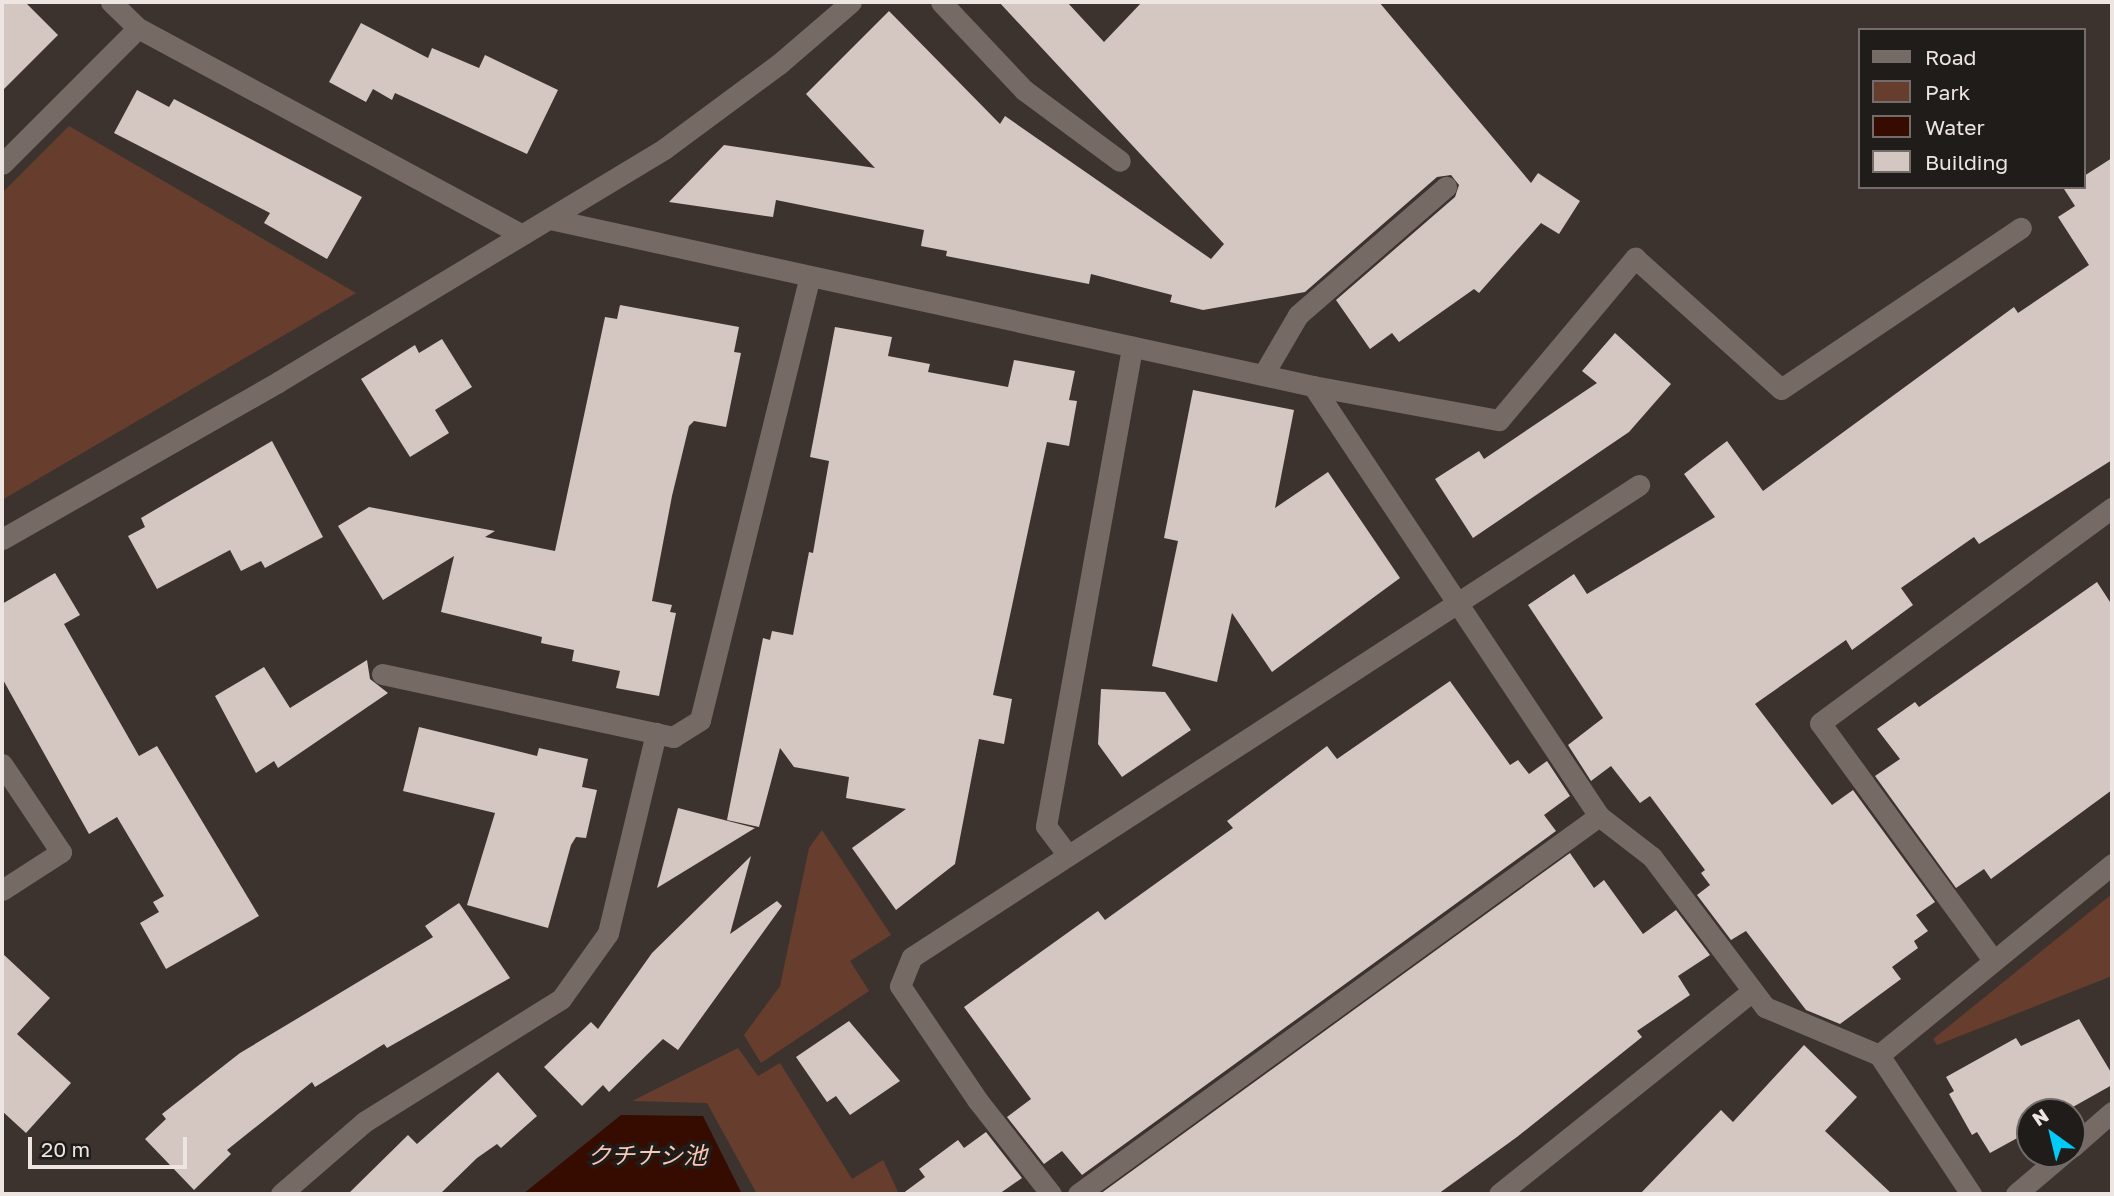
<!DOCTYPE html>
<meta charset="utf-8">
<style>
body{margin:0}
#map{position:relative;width:2114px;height:1196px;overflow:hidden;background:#3d332e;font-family:"Golos Text","Noto Sans JP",sans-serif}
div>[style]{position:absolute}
.green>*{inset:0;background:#673d2d}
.water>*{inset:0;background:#370c00}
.building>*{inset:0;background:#d4c6c1}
.lane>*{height:21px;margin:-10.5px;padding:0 10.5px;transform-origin:10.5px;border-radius:10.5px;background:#766a65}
.street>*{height:21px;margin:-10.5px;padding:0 10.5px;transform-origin:10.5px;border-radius:10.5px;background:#766a65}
span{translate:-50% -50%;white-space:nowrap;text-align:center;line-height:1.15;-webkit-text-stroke:7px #201c1a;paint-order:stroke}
.water-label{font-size:24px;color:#f9c7b4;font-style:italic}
.frame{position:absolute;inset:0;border:4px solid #ece5e2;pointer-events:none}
.legend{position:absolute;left:1858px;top:28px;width:228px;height:161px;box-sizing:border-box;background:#201c1a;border:2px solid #726c6a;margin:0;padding:9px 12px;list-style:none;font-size:21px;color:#ece5e2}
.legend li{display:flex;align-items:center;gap:14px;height:35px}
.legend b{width:35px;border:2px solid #726c6a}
.north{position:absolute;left:2016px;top:1098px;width:70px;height:70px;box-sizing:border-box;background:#201c1a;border:2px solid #726c6a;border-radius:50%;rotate:326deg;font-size:19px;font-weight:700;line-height:28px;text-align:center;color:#ece5e2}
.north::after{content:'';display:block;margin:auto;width:24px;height:32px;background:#00cbf9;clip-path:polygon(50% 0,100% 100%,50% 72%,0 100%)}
.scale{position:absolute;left:28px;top:1137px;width:159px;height:32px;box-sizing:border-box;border:4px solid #ece5e2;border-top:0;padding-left:9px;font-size:21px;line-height:24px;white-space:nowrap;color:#ece5e2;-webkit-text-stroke:5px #201c1a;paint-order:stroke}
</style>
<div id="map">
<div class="green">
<div style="clip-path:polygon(69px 126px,356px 293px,2px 500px,2px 193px)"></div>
<div style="clip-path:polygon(822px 830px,891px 935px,850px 961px,869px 991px,761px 1063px,744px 1035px,780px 986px,809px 848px)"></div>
<div style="clip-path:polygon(2112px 894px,2112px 976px,1937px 1045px,1933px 1039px)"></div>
<div style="clip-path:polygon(738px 1048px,758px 1076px,780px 1063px,852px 1179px,883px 1160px,899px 1194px,757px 1194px,707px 1103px,632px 1101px)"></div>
</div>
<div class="water">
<div style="clip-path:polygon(621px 1115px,703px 1116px,742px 1194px,523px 1194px)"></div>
</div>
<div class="building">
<div style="clip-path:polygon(2px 2px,25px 2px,58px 35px,2px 91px)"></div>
<div style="clip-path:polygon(999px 2px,1067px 2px,1104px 42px,1142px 2px,1379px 2px,1531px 183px,1538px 173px,1580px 201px,1559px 234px,1541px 223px,1479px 293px,1474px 289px,1399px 342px,1392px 333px,1370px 349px,1336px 300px,1455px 197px,1459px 185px,1451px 175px,1437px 177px,1305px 292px,1203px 310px,1170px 302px,1172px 295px,1091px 274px,1089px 284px,946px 256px,947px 251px,921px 246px,924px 230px,776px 200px,773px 217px,669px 202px,724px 145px,875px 168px,806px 94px,889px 11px,1000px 124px,1005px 116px,1211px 259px,1224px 244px)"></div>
<div style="clip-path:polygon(361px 23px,428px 58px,432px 48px,479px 68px,485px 55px,558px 90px,527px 154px,395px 93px,392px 100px,373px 89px,366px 102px,329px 82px)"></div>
<div style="clip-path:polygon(137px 90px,169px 107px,174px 99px,362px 197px,327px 259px,264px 223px,270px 213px,114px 133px)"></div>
<div style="clip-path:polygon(2112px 158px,2112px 460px,1979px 544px,1974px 537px,1901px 588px,1913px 605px,1852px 650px,1846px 640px,1755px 704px,1832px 805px,1853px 790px,1935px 902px,1916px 915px,1928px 931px,1914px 941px,1918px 948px,1892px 967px,1901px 979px,1840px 1024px,1806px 1010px,1746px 931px,1731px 940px,1697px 895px,1710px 885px,1701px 873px,1705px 870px,1650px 796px,1640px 803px,1611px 766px,1591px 781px,1568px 745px,1603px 718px,1528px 605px,1574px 574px,1587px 594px,1715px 517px,1684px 474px,1727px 441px,1763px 491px,2014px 307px,2018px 313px,2089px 265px,2058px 217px,2075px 206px,2064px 189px,2084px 187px,2084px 176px)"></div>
<div style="clip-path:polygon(620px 305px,739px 327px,734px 352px,741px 353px,726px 427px,694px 421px,689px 426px,672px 496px,652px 601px,672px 605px,670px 612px,676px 613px,659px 696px,616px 688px,620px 671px,572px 661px,574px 650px,541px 643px,542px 637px,441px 612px,454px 556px,383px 600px,338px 526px,369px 507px,495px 531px,485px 537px,555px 551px,605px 317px,617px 319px)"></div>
<div style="clip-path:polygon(835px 327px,892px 337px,888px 356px,930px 364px,928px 372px,1008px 387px,1014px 360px,1075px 371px,1069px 400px,1077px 401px,1069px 446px,1047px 442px,993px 695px,1012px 699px,1004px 744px,979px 739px,955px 864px,896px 910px,852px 848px,906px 809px,846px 798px,849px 777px,794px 767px,780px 748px,759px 827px,727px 820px,763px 638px,770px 640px,772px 631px,793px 635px,809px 552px,813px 553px,829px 461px,810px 457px)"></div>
<div style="clip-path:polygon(1615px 333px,1671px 384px,1629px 432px,1473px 538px,1435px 479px,1479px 451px,1484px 459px,1597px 383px,1582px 371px)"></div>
<div style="clip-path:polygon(442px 339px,472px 387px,435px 410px,449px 433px,410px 457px,361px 379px,415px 345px,419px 353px)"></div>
<div style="clip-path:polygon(1193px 390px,1294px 410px,1275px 508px,1328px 472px,1400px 578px,1272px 672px,1232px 613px,1217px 682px,1152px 666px,1178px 541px,1164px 538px)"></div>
<div style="clip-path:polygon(272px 441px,323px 537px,265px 568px,261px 561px,241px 571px,230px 550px,157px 589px,128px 536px,145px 527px,141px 518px)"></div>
<div style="clip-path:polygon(55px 573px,80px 615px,64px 624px,139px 756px,157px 746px,259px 916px,166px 969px,140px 923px,159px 912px,153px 902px,164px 896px,117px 817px,89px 834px,2px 678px,2px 604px)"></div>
<div style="clip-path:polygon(2097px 582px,2112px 605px,2112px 790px,1991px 879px,1984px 869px,1956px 888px,1875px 776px,1900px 759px,1877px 729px,1915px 702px,1919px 707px)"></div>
<div style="clip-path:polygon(367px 660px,370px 679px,388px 693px,278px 768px,274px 761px,256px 773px,215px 696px,264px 667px,290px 708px)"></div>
<div style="clip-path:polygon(1450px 681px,1510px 765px,1518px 760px,1529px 774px,1547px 761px,1570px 796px,1544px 815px,1556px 831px,1082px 1175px,1062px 1151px,1044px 1164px,1007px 1117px,1031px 1099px,964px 1007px,1098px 911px,1105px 920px,1233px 828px,1227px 821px,1327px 746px,1337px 759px)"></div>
<div style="clip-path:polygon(1101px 689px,1165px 692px,1191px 730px,1122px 777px,1098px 744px)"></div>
<div style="clip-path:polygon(419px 727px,537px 756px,539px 748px,588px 759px,582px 787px,597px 790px,586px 838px,576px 837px,571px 845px,548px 928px,467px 905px,495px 813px,403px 791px)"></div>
<div style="clip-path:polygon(678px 808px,755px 828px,657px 888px)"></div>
<div style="clip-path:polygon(1570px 853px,1594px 888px,1604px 880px,1643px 934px,1676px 910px,1710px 955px,1678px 976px,1690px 995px,1637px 1031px,1642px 1037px,1517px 1137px,1438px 1194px,1100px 1194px)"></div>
<div style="clip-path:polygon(751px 856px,730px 934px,777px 901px,782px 906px,678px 1050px,663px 1039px,609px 1092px,603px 1085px,582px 1106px,544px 1067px,591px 1022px,598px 1029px,652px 953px)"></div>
<div style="clip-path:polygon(459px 903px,510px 978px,387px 1048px,384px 1044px,315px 1087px,312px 1082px,227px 1150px,231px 1154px,194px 1190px,145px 1139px,166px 1119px,162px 1114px,240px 1053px,433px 937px,425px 926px)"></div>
<div style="clip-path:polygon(2px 953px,50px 998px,17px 1034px,71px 1083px,26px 1133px,2px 1111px)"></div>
<div style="clip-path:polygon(2079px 1019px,2112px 1074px,2112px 1085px,2064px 1112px,2030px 1112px,2030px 1131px,1990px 1153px,1977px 1132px,1972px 1135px,1949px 1094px,1954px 1091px,1946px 1077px,2016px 1038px,2021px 1046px)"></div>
<div style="clip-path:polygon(849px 1021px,900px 1081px,850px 1115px,836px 1096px,827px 1102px,796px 1057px)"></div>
<div style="clip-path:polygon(1804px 1045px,1857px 1097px,1825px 1131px,1892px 1194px,1640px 1194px,1721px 1110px,1733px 1122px)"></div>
<div style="clip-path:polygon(498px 1072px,537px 1116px,501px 1148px,497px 1144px,477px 1158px,440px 1194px,348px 1194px,408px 1135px,417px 1144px)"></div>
<div style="clip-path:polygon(986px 1132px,1022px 1178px,999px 1194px,902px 1194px,925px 1177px,919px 1169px,958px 1140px,964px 1148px)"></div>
</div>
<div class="lane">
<div style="left:941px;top:2px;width:121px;rotate:46.7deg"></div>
<div style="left:1024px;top:90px;width:119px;rotate:36.5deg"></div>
<div style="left:1263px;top:375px;width:69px;rotate:-59.7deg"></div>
<div style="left:1298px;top:315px;width:196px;rotate:-40.9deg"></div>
<div style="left:2072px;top:1147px;width:53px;rotate:-41.2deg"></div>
<div style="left:2016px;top:1194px;width:62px;rotate:-40.4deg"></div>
</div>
<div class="street">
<div style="left:111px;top:2px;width:37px;rotate:44deg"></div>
<div style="left:138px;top:28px;width:436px;rotate:28.3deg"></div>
<div style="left:2px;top:164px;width:192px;rotate:-45deg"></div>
<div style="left:550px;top:219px;width:781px;rotate:12.35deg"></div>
<div style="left:1313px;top:386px;width:189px;rotate:10.4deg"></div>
<div style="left:1499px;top:420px;width:212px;rotate:-50deg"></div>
<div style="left:1635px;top:258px;width:196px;rotate:41.9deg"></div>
<div style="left:1781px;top:389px;width:289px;rotate:-33.9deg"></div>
<div style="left:1313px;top:386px;width:516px;rotate:56.37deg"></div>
<div style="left:1599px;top:816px;width:67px;rotate:37.7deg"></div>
<div style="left:1652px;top:857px;width:188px;rotate:53deg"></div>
<div style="left:1765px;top:1007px;width:124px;rotate:22.8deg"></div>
<div style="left:1879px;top:1055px;width:167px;rotate:56.5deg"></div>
<div style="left:2px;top:539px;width:318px;rotate:-29.6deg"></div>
<div style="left:278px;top:382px;width:451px;rotate:-31.1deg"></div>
<div style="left:664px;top:149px;width:143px;rotate:-36.5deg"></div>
<div style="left:779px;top:64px;width:95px;rotate:-40.7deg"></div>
<div style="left:382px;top:674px;width:298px;rotate:12.2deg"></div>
<div style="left:673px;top:737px;width:32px;rotate:-32deg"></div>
<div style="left:700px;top:720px;width:454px;rotate:-76.1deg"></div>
<div style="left:2px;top:764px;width:106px;rotate:56.2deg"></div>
<div style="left:61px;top:852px;width:70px;rotate:147.2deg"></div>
<div style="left:1067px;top:854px;width:35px;rotate:-127deg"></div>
<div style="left:1046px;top:826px;width:487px;rotate:-79.8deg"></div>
<div style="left:1993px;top:960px;width:293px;rotate:-126.1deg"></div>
<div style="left:1820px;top:723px;width:363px;rotate:-36.4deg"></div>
<div style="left:1879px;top:1055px;width:301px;rotate:-39.3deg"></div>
<div style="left:281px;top:1194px;width:110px;rotate:-40.9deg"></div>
<div style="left:364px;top:1122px;width:232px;rotate:-32deg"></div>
<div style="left:561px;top:999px;width:81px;rotate:-54.5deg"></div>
<div style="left:608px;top:933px;width:206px;rotate:-76.5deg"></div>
<div style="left:1051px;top:1194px;width:118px;rotate:-128.1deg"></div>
<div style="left:978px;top:1101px;width:139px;rotate:-124.1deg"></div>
<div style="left:900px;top:986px;width:31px;rotate:-68deg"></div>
<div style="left:912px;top:957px;width:867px;rotate:-32.99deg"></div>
<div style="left:1078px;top:1194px;width:644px;rotate:-35.96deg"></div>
<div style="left:1499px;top:1194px;width:324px;rotate:-38.7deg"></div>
</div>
<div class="water-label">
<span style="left:647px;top:1155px">クチナシ池</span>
</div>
<div class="frame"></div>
<ul class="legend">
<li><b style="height:9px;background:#766a65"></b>Road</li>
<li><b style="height:19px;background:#673d2d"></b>Park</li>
<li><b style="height:19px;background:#370c00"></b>Water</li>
<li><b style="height:19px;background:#d4c6c1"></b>Building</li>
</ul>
<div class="north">N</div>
<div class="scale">20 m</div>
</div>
